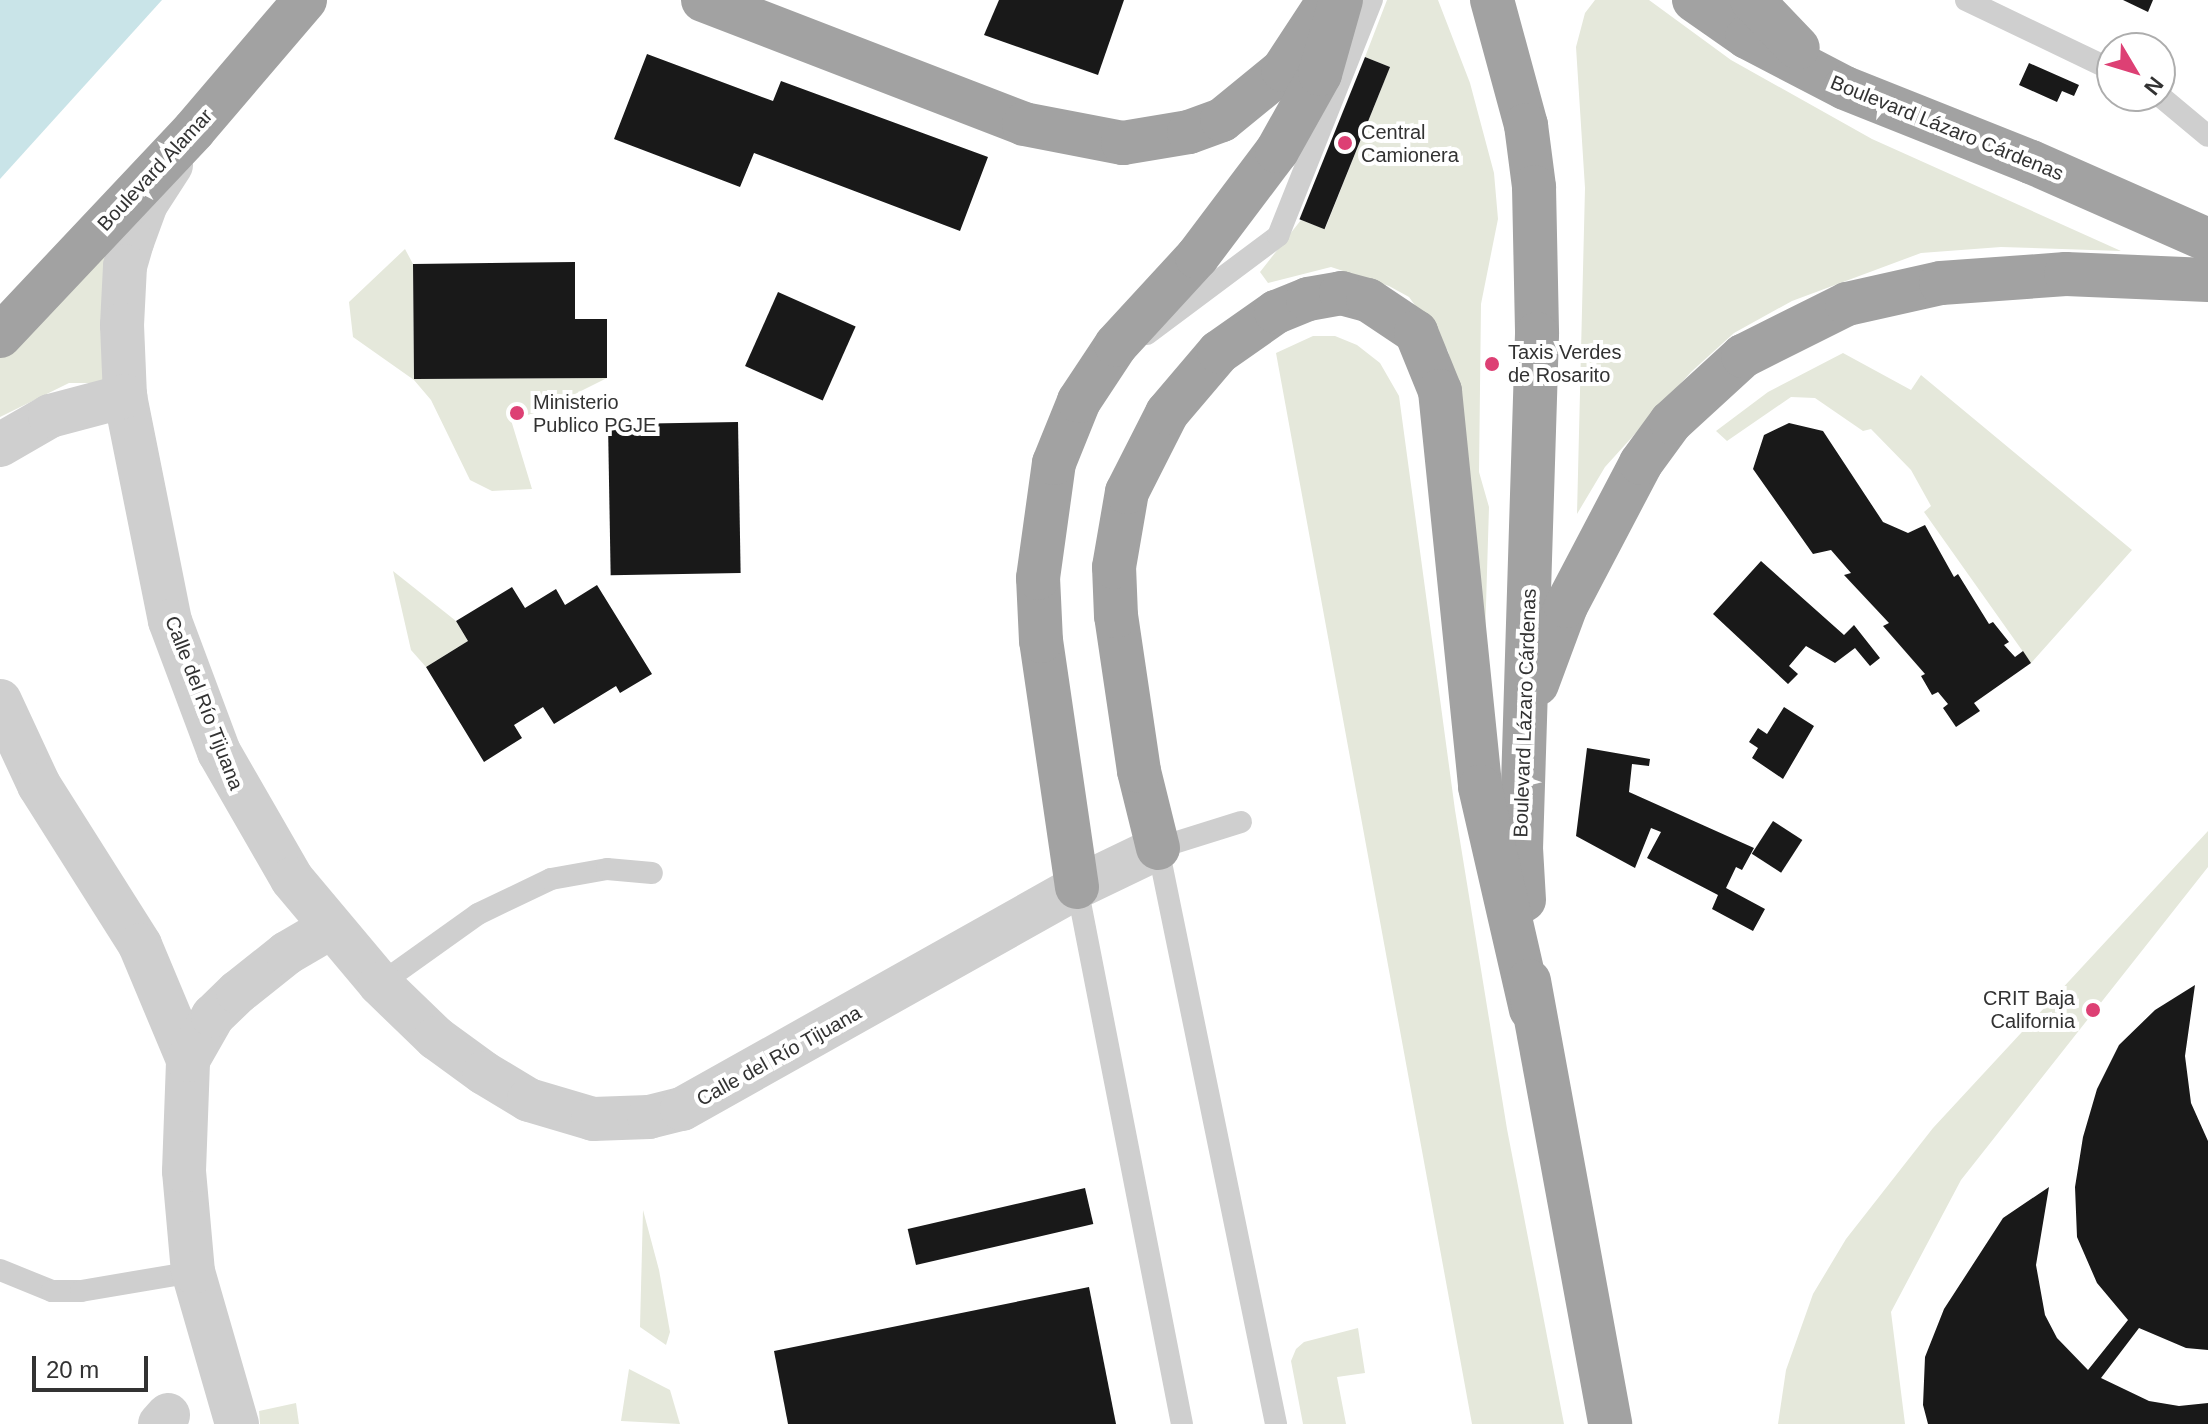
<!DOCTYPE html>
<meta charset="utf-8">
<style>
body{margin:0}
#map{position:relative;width:2208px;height:1424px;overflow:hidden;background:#fff;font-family:Arial,sans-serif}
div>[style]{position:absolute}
.green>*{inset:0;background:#e5e8db}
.water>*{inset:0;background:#c9e4e8}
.building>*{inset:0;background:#191919;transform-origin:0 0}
.service>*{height:22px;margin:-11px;padding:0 11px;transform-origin:11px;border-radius:11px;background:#cfcfcf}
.minor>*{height:44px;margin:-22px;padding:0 22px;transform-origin:22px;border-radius:22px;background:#cfcfcf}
.tertiary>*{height:44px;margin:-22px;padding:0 22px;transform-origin:22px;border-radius:22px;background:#cfcfcf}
.trunk>*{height:44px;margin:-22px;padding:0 22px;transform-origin:22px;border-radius:22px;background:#a2a2a2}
.dots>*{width:22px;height:22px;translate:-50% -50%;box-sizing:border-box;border:4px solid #fff;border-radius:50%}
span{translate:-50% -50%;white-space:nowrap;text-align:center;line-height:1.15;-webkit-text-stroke:8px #fff;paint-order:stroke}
.street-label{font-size:20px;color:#323232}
.poi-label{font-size:20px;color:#323232}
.left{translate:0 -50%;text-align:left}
.right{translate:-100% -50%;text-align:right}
.north{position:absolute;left:2096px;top:32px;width:80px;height:80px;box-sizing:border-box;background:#fff;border:2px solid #adadad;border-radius:50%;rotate:128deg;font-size:22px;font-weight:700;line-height:32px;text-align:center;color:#323232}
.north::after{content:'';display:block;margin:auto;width:28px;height:36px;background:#dd4074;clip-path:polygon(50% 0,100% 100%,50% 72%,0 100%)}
.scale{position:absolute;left:32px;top:1356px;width:116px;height:36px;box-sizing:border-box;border:4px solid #323232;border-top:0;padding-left:10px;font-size:24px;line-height:28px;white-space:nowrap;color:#323232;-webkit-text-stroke:6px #fff;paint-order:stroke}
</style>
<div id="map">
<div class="green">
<div style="clip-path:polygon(1387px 0,1438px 0,1470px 83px,1494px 173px,1498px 219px,1481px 304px,1479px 472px,1489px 507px,1484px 670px,1459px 395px,1448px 351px,1409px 297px,1389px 286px,1331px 267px,1268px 283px,1260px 272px,1301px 220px,1325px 229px,1390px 67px,1365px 57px)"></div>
<div style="clip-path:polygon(1595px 0,1649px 0,1731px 60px,1872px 139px,2121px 251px,2001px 247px,1921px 253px,1792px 301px,1734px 333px,1691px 372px,1605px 467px,1577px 514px,1585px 188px,1576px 47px,1585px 13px)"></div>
<div style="clip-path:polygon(113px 235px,114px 383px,69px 383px,0 417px,0 357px)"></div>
<div style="clip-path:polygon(405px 249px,413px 264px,414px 379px,607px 378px,541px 411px,511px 420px,532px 489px,492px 491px,470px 480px,431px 400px,414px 380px,353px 337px,349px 302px)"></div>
<div style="clip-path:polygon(1313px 336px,1335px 336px,1357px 345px,1380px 363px,1399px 396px,1455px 810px,1507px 1129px,1564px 1424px,1472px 1424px,1276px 353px)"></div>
<div style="clip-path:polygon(1843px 353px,1911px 390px,1921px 375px,2132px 550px,2031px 663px,1924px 512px,1931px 506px,1911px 470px,1871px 429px,1863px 431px,1815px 398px,1791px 397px,1727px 441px,1716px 431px,1768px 392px)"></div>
<div style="clip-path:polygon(393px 571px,456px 621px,468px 641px,426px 667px,411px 650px)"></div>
<div style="clip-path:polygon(2208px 831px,2208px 867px,1961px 1180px,1891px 1312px,1905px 1424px,1778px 1424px,1786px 1370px,1813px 1294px,1846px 1239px,1933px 1128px)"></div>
<div style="clip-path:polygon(643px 1210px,659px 1270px,670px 1332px,666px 1345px,640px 1327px)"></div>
<div style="clip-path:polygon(1358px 1328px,1365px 1373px,1337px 1377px,1346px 1424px,1303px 1424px,1291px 1361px,1296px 1349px,1304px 1342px)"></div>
<div style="clip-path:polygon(629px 1369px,670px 1390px,680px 1424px,621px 1421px)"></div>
<div style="clip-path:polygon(296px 1403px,299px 1424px,260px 1424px,259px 1411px)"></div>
</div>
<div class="water">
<div style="clip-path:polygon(0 0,162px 0,0 179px)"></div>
</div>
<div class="building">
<div style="clip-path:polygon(999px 0,1124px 0,1098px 75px,984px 35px)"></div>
<div style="clip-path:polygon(2123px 0,2153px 0,2148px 12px)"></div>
<div style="clip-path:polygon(647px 54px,773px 101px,781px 81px,988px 157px,960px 231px,754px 153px,740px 187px,614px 139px)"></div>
<div style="left:1365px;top:57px;width:27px;height:175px;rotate:22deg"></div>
<div style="clip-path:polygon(2029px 63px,2079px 85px,2074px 96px,2062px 91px,2057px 102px,2019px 85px)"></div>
<div style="clip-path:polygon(575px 262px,575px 319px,607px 319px,607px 378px,414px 379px,413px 264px)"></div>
<div style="left:778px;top:292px;width:85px;height:81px;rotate:24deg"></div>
<div style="left:738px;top:422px;width:151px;height:130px;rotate:89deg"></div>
<div style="clip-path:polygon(1789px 423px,1823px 431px,1883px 522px,1908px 533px,1925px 525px,1954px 577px,1958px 574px,1989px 624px,1993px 622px,2009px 642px,2004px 645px,2015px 657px,2023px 651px,2031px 663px,1974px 703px,1980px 711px,1956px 727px,1943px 708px,1948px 704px,1938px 692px,1932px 695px,1921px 676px,1925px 674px,1883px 626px,1889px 623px,1844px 575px,1851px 573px,1831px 550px,1813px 554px,1753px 469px,1764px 435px)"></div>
<div style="clip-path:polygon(1761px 561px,1844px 635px,1854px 625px,1880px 658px,1870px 666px,1855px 648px,1835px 663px,1806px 646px,1789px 666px,1798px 674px,1788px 684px,1713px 614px)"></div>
<div style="clip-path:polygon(597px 585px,652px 674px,620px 693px,616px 686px,554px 724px,543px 707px,514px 725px,522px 738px,484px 762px,426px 667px,468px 641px,456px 621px,512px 587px,525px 608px,556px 589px,565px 605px)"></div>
<div style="clip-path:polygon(1784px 707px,1814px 726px,1783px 779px,1752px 758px,1758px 748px,1749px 742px,1758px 728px,1767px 734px)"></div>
<div style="clip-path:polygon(1587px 748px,1650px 759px,1649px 766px,1632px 764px,1629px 792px,1754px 848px,1742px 870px,1736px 867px,1726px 888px,1765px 909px,1753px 931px,1712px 909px,1718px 895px,1647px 858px,1661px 832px,1651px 828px,1635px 868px,1576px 836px)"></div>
<div style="left:1773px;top:821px;width:35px;height:39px;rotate:33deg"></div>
<div style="clip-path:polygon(2195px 985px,2185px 1056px,2191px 1103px,2208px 1141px,2208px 1350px,2186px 1348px,2139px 1328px,2101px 1378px,2149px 1401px,2179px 1406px,2208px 1403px,2208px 1424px,1928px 1424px,1923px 1405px,1925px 1357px,1944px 1309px,2003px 1218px,2049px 1187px,2036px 1265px,2045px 1315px,2057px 1338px,2088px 1370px,2128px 1320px,2097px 1283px,2077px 1237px,2075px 1187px,2083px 1137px,2097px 1089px,2119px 1045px,2155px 1010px)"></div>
<div style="left:1085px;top:1188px;width:37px;height:182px;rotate:77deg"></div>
<div style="clip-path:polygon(1089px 1287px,1116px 1424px,788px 1424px,774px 1351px)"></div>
</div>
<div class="service">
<div style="left:1966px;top:0;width:162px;rotate:25.6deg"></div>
<div style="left:2160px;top:96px;width:62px;rotate:39.8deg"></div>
<div style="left:1147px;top:334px;width:164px;rotate:-36.8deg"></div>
<div style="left:1278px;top:236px;width:254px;rotate:-68.3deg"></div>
<div style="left:1241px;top:822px;width:87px;rotate:162.6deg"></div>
<div style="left:1158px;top:848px;width:588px;rotate:78.42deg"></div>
<div style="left:1077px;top:887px;width:547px;rotate:78.94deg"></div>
<div style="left:380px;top:984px;width:120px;rotate:-35.5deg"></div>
<div style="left:478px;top:914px;width:81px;rotate:-25.6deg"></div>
<div style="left:551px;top:879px;width:57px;rotate:-10.1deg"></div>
<div style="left:607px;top:869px;width:45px;rotate:5.1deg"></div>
<div style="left:0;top:1270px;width:56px;rotate:22deg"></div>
<div style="left:52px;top:1291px;width:29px"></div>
<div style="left:81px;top:1291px;width:114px;rotate:-9.6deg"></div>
</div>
<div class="minor">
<div style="left:0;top:701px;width:93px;rotate:65.1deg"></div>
<div style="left:39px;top:785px;width:189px;rotate:57.7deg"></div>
<div style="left:140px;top:945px;width:125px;rotate:67.3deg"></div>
<div style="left:160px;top:1424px;width:12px;rotate:-48deg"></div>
<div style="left:237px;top:1424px;width:158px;rotate:-106.1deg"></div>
<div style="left:193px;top:1272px;width:101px;rotate:-95.1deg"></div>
<div style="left:184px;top:1171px;width:111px;rotate:-87.9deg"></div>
<div style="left:188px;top:1060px;width:51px;rotate:-60.4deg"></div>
<div style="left:213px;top:1016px;width:35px;rotate:-44deg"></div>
<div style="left:238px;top:992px;width:63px;rotate:-38.5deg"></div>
<div style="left:287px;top:953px;width:50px;rotate:-30.2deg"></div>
</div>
<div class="tertiary">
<div style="left:171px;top:165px;width:46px;rotate:122.7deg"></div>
<div style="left:146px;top:204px;width:40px;rotate:110.2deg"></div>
<div style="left:132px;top:242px;width:25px;rotate:106deg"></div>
<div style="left:125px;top:266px;width:59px;rotate:92.9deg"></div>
<div style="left:122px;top:325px;width:71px;rotate:87.6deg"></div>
<div style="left:125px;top:396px;width:229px;rotate:78.7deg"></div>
<div style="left:170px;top:621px;width:140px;rotate:69.5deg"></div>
<div style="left:219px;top:752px;width:146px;rotate:60.1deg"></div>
<div style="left:292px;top:879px;width:137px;rotate:50deg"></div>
<div style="left:380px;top:984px;width:78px;rotate:44deg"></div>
<div style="left:436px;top:1038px;width:59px;rotate:36.1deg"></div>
<div style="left:484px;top:1073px;width:52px;rotate:31deg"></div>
<div style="left:529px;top:1100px;width:67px;rotate:16.5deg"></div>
<div style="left:593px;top:1119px;width:56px;rotate:-2deg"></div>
<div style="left:649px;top:1117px;width:34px;rotate:-14deg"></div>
<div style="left:682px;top:1109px;width:453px;rotate:-29.3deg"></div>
<div style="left:1077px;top:887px;width:90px;rotate:-25.7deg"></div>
<div style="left:0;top:445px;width:58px;rotate:-30.1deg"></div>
<div style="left:50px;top:416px;width:78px;rotate:-14.9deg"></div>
</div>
<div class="trunk">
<div style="left:703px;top:0;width:344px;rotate:21.1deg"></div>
<div style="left:1024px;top:124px;width:101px;rotate:10.9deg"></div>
<div style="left:1123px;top:143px;width:67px;rotate:-9.5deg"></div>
<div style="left:1189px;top:132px;width:35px;rotate:-20deg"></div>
<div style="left:1222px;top:120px;width:79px;rotate:-39.3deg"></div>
<div style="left:1283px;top:70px;width:77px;rotate:-56.7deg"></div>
<div style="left:1492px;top:0;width:130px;rotate:74.8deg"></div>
<div style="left:1526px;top:125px;width:63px;rotate:82.6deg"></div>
<div style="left:1534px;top:187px;width:147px;rotate:88.8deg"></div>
<div style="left:1537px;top:334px;width:514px;rotate:91.78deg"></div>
<div style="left:1521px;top:848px;width:52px;rotate:86.7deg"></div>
<div style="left:1694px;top:0;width:65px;rotate:34.9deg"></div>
<div style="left:1747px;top:37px;width:110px;rotate:27.5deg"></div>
<div style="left:1845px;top:88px;width:200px;rotate:21.7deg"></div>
<div style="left:2031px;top:162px;width:193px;rotate:23.8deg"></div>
<div style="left:1752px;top:0;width:66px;rotate:46.2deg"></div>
<div style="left:0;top:336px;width:283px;rotate:-46.7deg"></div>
<div style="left:194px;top:130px;width:171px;rotate:-49.5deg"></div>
<div style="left:1537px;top:684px;width:83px;rotate:-69.6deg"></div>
<div style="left:1566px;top:606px;width:161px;rotate:-62.3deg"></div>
<div style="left:1641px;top:463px;width:51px;rotate:-53.8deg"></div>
<div style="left:1671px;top:422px;width:98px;rotate:-42.5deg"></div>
<div style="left:1743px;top:356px;width:116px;rotate:-26.6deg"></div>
<div style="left:1847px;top:304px;width:96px;rotate:-12.6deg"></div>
<div style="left:1941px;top:283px;width:125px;rotate:-4.1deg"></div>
<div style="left:2066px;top:274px;width:142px;rotate:2.4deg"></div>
<div style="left:1158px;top:848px;width:79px;rotate:-103.9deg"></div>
<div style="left:1139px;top:771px;width:157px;rotate:-98.4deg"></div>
<div style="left:1116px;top:616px;width:49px;rotate:-92.3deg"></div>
<div style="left:1114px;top:567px;width:76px;rotate:-80.2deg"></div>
<div style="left:1127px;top:492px;width:89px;rotate:-63.1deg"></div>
<div style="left:1167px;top:413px;width:80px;rotate:-49.6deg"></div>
<div style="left:1219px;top:352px;width:70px;rotate:-35.1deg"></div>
<div style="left:1276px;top:312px;width:35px;rotate:-22deg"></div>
<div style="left:1308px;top:299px;width:34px;rotate:-10deg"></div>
<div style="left:1341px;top:293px;width:28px;rotate:15deg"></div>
<div style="left:1368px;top:300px;width:58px;rotate:33.7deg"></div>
<div style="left:1416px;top:332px;width:64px;rotate:67.9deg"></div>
<div style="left:1440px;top:391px;width:398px;rotate:84.2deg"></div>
<div style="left:1480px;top:787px;width:228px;rotate:77.1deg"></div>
<div style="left:1077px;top:887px;width:249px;rotate:-98.3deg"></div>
<div style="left:1041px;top:641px;width:63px;rotate:-92.7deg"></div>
<div style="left:1038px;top:578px;width:116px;rotate:-82.1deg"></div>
<div style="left:1054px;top:463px;width:67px;rotate:-68deg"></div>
<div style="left:1079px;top:401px;width:67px;rotate:-56.5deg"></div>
<div style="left:1116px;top:345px;width:120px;rotate:-47.4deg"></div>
<div style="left:1197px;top:257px;width:133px;rotate:-53deg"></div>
<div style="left:1277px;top:151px;width:88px;rotate:-60.8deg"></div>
<div style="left:1320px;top:74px;width:77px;rotate:-74.2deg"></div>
<div style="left:1529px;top:981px;width:450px;rotate:79.6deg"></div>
</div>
<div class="dots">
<div style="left:1345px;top:143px;background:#dd4074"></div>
<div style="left:1492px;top:364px;background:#dd4074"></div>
<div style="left:517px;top:413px;background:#dd4074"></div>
<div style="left:2093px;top:1010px;background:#dd4074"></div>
</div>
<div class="street-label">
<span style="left:1947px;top:128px;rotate:22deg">Boulevard Lázaro Cárdenas</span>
<span style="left:155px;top:170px;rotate:-47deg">Boulevard Alamar</span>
<span style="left:204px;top:703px;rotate:69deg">Calle del Río Tijuana</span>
<span style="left:1525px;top:713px;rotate:-88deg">Boulevard Lázaro Cárdenas</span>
<span style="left:779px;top:1056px;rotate:-29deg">Calle del Río Tijuana</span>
</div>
<div class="poi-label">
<span class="left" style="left:1361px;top:144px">Central<br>Camionera</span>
<span class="left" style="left:1508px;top:364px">Taxis Verdes<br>de Rosarito</span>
<span class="left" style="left:533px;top:414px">Ministerio<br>Publico PGJE</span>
<span class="right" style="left:2075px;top:1010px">CRIT Baja<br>California</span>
</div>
<div class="north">N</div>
<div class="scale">20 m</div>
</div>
